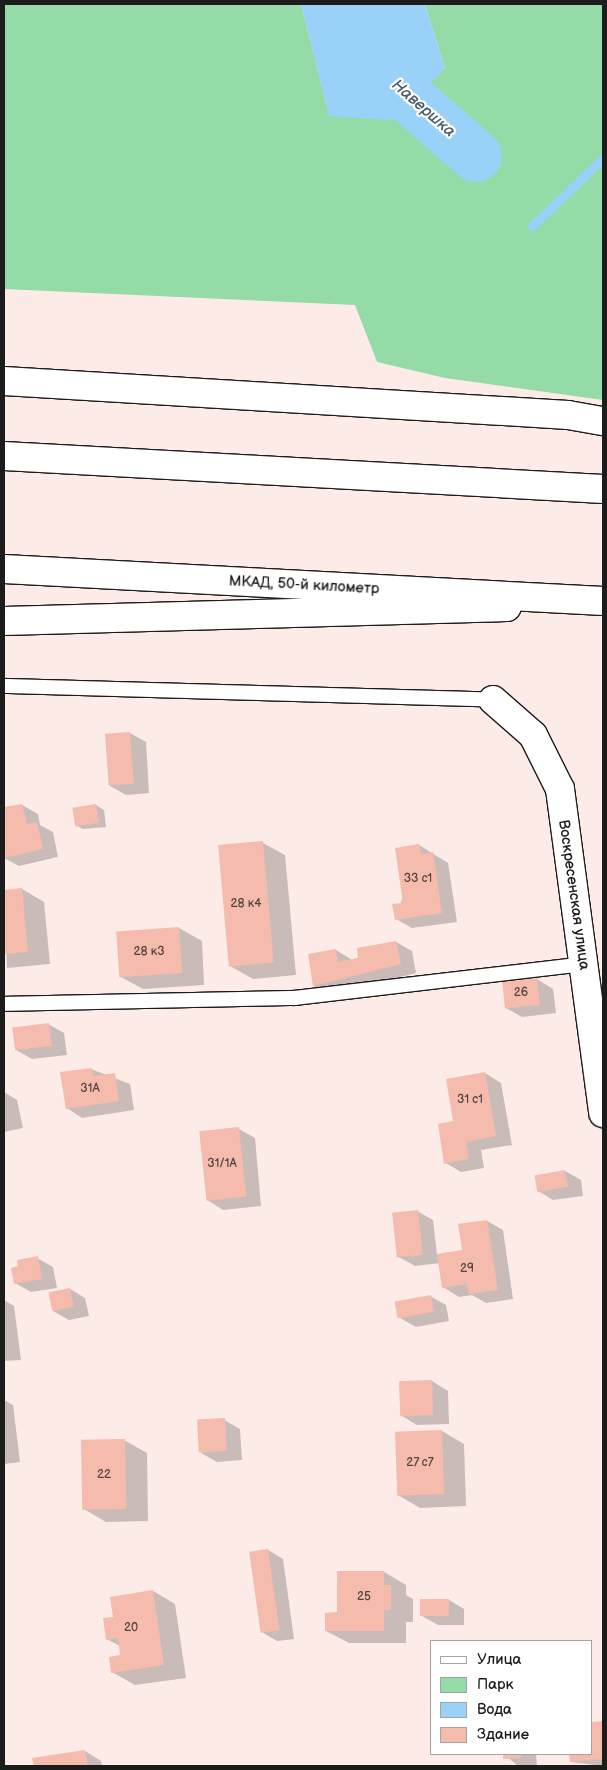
<!DOCTYPE html>
<meta charset="utf-8">
<style>
body{margin:0}
#map{position:relative;width:607px;height:1770px;overflow:hidden;background:#fcebe6;font-family:"Balsamiq Sans",sans-serif}
div>[style]{position:absolute}
.green>*{inset:0;background:#95dba8}
.water>*{inset:0;background:#9ad1f9}
.shadow>*{inset:0;background:#0003}
.stream>*{height:9px;margin:-4.5px;padding:0 4.5px;transform-origin:4.5px;border-radius:4.5px;background:#9ad1f9}
.river>*{height:52px;margin:-26px;padding:0 26px;transform-origin:26px;border-radius:26px;background:#9ad1f9}
.building>*{inset:0;background:#f5bbac;transform-origin:0 0}
.roads{filter:drop-shadow(1px 0 #1c1c1c) drop-shadow(-1px 0 #1c1c1c) drop-shadow(0 1px #1c1c1c) drop-shadow(0 -1px #1c1c1c)}
.service>*{height:14px;margin:-7px;padding:0 7px;transform-origin:7px;border-radius:7px;background:#fff}
.minor>*{height:28px;margin:-14px;padding:0 14px;transform-origin:14px;border-radius:14px;background:#fff}
.secondary>*{height:28px;margin:-14px;padding:0 14px;transform-origin:14px;border-radius:14px;background:#fff}
.trunk>*{height:28px;margin:-14px;padding:0 14px;transform-origin:14px;border-radius:14px;background:#fff}
span{translate:-50% -50%;white-space:nowrap;text-align:center;line-height:1.15;-webkit-text-stroke:4.5px #fff;paint-order:stroke}
.number-label{font-size:12px;color:#524440}
.number-label span{-webkit-text-stroke-width:0}
.street-label{font-size:15px;color:#1c1c1c}
.water-label{font-size:16px;color:#485b69;font-style:italic}
.frame{position:absolute;inset:0;border:5px solid #1c1c1c;pointer-events:none}
.legend{position:absolute;left:430px;top:1640px;width:162px;height:115px;box-sizing:border-box;background:#fff;border:1px solid #a4a4a4;margin:0;padding:6px 9px;list-style:none;font-size:15px;color:#1c1c1c}
.legend li{display:flex;align-items:center;gap:10px;height:25px}
.legend b{width:25px;border:1px solid #a4a4a4}
</style>
<div id="map">
<div class="green">
<div style="clip-path:polygon(4px 4px,301px 4px,329px 115px,445px 69px,425px 4px,603px 4px,603px 400px,445px 378px,377px 362px,355px 305px,4px 289px)"></div>
</div>
<div class="water">
<div style="clip-path:polygon(301px 4px,425px 4px,445px 69px,390px 120px,329px 116px)"></div>
</div>
<div class="shadow">
<div style="clip-path:polygon(130px 733px,146px 742px,149px 793px,126px 795px,110px 786px)"></div>
<div style="clip-path:polygon(22px 805px,38px 814px,40px 825px,53px 832px,58px 857px,19px 866px,4px 858px,4px 831px,8px 830px,4px 809px)"></div>
<div style="clip-path:polygon(96px 805px,104px 810px,106px 827px,83px 829px,75px 825px)"></div>
<div style="clip-path:polygon(263px 843px,285px 855px,296px 975px,253px 979px,230px 966px)"></div>
<div style="clip-path:polygon(419px 845px,448px 863px,457px 922px,412px 928px,396px 919px)"></div>
<div style="clip-path:polygon(22px 889px,44px 902px,50px 964px,7px 968px,4px 891px)"></div>
<div style="clip-path:polygon(179px 928px,202px 941px,204px 985px,143px 989px,121px 977px,118px 933px)"></div>
<div style="clip-path:polygon(396px 942px,412px 951px,416px 973px,330px 995px,314px 986px,309px 955px,336px 950px,352px 960px)"></div>
<div style="clip-path:polygon(537px 979px,553px 989px,556px 1013px,522px 1017px,506px 1008px)"></div>
<div style="clip-path:polygon(48px 1024px,64px 1033px,67px 1055px,32px 1059px,16px 1050px)"></div>
<div style="clip-path:polygon(91px 1069px,130px 1084px,134px 1110px,82px 1118px,67px 1108px)"></div>
<div style="clip-path:polygon(485px 1073px,501px 1083px,512px 1145px,481px 1150px,484px 1168px,461px 1172px,446px 1163px,455px 1122px)"></div>
<div style="clip-path:polygon(4px 1092px,17px 1100px,23px 1128px,4px 1132px)"></div>
<div style="clip-path:polygon(239px 1129px,255px 1138px,261px 1206px,223px 1210px,207px 1200px)"></div>
<div style="clip-path:polygon(565px 1171px,581px 1180px,583px 1196px,553px 1200px,537px 1190px)"></div>
<div style="clip-path:polygon(417px 1211px,433px 1220px,437px 1255px,464px 1251px,487px 1221px,503px 1230px,513px 1299px,486px 1303px,472px 1295px,459px 1297px,443px 1287px,440px 1263px,415px 1266px,399px 1257px)"></div>
<div style="clip-path:polygon(37px 1258px,53px 1267px,57px 1288px,31px 1292px,15px 1283px)"></div>
<div style="clip-path:polygon(70px 1289px,85px 1298px,89px 1316px,69px 1320px,53px 1311px)"></div>
<div style="clip-path:polygon(430px 1296px,446px 1305px,449px 1321px,416px 1327px,400px 1318px)"></div>
<div style="clip-path:polygon(4px 1300px,14px 1306px,21px 1360px,4px 1361px)"></div>
<div style="clip-path:polygon(432px 1381px,448px 1391px,449px 1424px,417px 1425px,402px 1416px,401px 1382px)"></div>
<div style="clip-path:polygon(4px 1400px,13px 1405px,20px 1462px,4px 1464px)"></div>
<div style="clip-path:polygon(224px 1420px,240px 1429px,242px 1460px,217px 1462px,201px 1453px)"></div>
<div style="clip-path:polygon(442px 1431px,464px 1444px,466px 1506px,420px 1508px,398px 1495px,396px 1433px)"></div>
<div style="clip-path:polygon(124px 1440px,147px 1453px,148px 1521px,106px 1522px,84px 1509px)"></div>
<div style="clip-path:polygon(268px 1550px,283px 1559px,294px 1639px,277px 1641px,262px 1632px)"></div>
<div style="clip-path:polygon(384px 1572px,406px 1585px,406px 1595px,413px 1599px,413px 1622px,406px 1622px,406px 1643px,349px 1643px,326px 1631px)"></div>
<div style="clip-path:polygon(153px 1591px,175px 1604px,186px 1678px,135px 1685px,112px 1672px,122px 1656px,120px 1646px,107px 1639px,114px 1618px)"></div>
<div style="clip-path:polygon(449px 1600px,464px 1609px,464px 1625px,438px 1625px,422px 1616px)"></div>
<div style="clip-path:polygon(603px 1722px,603px 1766px,571px 1762px,570px 1754px,591px 1754px,591px 1723px)"></div>
<div style="clip-path:polygon(85px 1751px,101px 1761px,102px 1766px,35px 1766px,34px 1759px)"></div>
<div style="clip-path:polygon(504px 1754px,536px 1754px,537px 1766px,518px 1766px)"></div>
</div>
<div class="stream">
<div style="left:532px;top:226px;width:98px;rotate:-43.8deg"></div>
</div>
<div class="river">
<div style="left:350px;top:4px;width:80px;rotate:64.7deg"></div>
<div style="left:384px;top:76px;width:122px;rotate:41deg"></div>
</div>
<div class="building">
<div style="left:130px;top:732px;width:52px;height:25px;rotate:86deg"></div>
<div style="clip-path:polygon(22px 804px,27px 824px,37px 822px,43px 849px,4px 858px,4px 807px)"></div>
<div style="left:96px;top:804px;width:19px;height:24px;rotate:81deg"></div>
<div style="left:263px;top:841px;width:122px;height:45px;rotate:85deg"></div>
<div style="clip-path:polygon(419px 844px,421px 854px,433px 852px,442px 913px,395px 920px,392px 904px,403px 903px,395px 848px)"></div>
<div style="clip-path:polygon(22px 888px,28px 952px,4px 954px,4px 890px)"></div>
<div style="left:179px;top:927px;width:46px;height:63px;rotate:86deg"></div>
<div style="clip-path:polygon(396px 941px,401px 964px,313px 986px,308px 954px,336px 949px,338px 962px,358px 958px,357px 948px)"></div>
<div style="left:537px;top:978px;width:27px;height:35px;rotate:84deg"></div>
<div style="left:49px;top:1023px;width:23px;height:37px;rotate:83deg"></div>
<div style="clip-path:polygon(92px 1068px,93px 1076px,115px 1073px,119px 1101px,66px 1109px,60px 1072px)"></div>
<div style="clip-path:polygon(485px 1072px,496px 1136px,466px 1142px,469px 1159px,444px 1164px,438px 1124px,453px 1121px,446px 1079px)"></div>
<div style="left:239px;top:1127px;width:70px;height:40px;rotate:84deg"></div>
<div style="left:565px;top:1170px;width:17px;height:31px;rotate:80deg"></div>
<div style="left:418px;top:1210px;width:45px;height:26px;rotate:84deg"></div>
<div style="clip-path:polygon(487px 1220px,498px 1290px,469px 1294px,467px 1284px,442px 1288px,437px 1254px,462px 1250px,458px 1224px)"></div>
<div style="clip-path:polygon(38px 1256px,42px 1279px,14px 1284px,11px 1268px,18px 1266px,17px 1260px)"></div>
<div style="left:70px;top:1288px;width:19px;height:22px;rotate:78deg"></div>
<div style="left:431px;top:1295px;width:17px;height:37px;rotate:80deg"></div>
<div style="left:432px;top:1380px;width:35px;height:33px;rotate:88deg"></div>
<div style="left:225px;top:1418px;width:33px;height:28px;rotate:87deg"></div>
<div style="left:442px;top:1430px;width:64px;height:47px;rotate:88deg"></div>
<div style="left:125px;top:1439px;width:70px;height:44px;rotate:89deg"></div>
<div style="left:268px;top:1549px;width:82px;height:19px;rotate:82deg"></div>
<div style="clip-path:polygon(337px 1571px,384px 1571px,384px 1585px,391px 1585px,391px 1610px,384px 1610px,384px 1631px,325px 1631px,325px 1613px,337px 1612px)"></div>
<div style="clip-path:polygon(153px 1590px,164px 1665px,111px 1673px,109px 1657px,120px 1655px,118px 1638px,106px 1640px,103px 1618px,113px 1617px,110px 1597px)"></div>
<div style="left:420px;top:1599px;width:29px;height:17px"></div>
<div style="clip-path:polygon(603px 1721px,603px 1759px,570px 1762px,569px 1754px,591px 1754px,591px 1722px)"></div>
<div style="clip-path:polygon(85px 1750px,88px 1766px,34px 1766px,32px 1758px)"></div>
<div style="clip-path:polygon(503px 1754px,521px 1754px,521px 1758px,503px 1759px)"></div>
</div>
<div class="roads">
<div class="service">
<div style="left:4px;top:686px;width:489px;rotate:1.6deg"></div>
<div style="left:4px;top:1004px;width:291px;rotate:-1.2deg"></div>
<div style="left:295px;top:998px;width:290px;rotate:-6.7deg"></div>
</div>
<div class="minor">
<div style="left:493px;top:700px;width:53px;rotate:41.2deg"></div>
<div style="left:533px;top:735px;width:60px;rotate:63.4deg"></div>
<div style="left:560px;top:789px;width:327px;rotate:82.4deg"></div>
</div>
<div class="secondary">
<div style="left:4px;top:381px;width:565px;rotate:3.45deg"></div>
<div style="left:568px;top:415px;width:36px;rotate:10deg"></div>
<div style="left:4px;top:621px;width:503px;rotate:-1.59deg"></div>
</div>
<div class="trunk">
<div style="left:4px;top:456px;width:600px;rotate:3.15deg"></div>
<div style="left:4px;top:569px;width:600px;rotate:3.06deg"></div>
</div>
</div>
<div class="number-label">
<span style="left:418px;top:879px">33 с1</span>
<span style="left:246px;top:904px">28 к4</span>
<span style="left:149px;top:952px">28 к3</span>
<span style="left:521px;top:993px">26</span>
<span style="left:90px;top:1089px">31А</span>
<span style="left:470px;top:1100px">31 с1</span>
<span style="left:222px;top:1164px">31/1А</span>
<span style="left:467px;top:1269px">29</span>
<span style="left:420px;top:1463px">27 с7</span>
<span style="left:104px;top:1475px">22</span>
<span style="left:364px;top:1597px">25</span>
<span style="left:131px;top:1628px">20</span>
</div>
<div class="street-label">
<span style="left:304px;top:585px;rotate:3deg">МКАД, 50-й километр</span>
<span style="left:574px;top:895px;rotate:82deg">Воскресенская улица</span>
</div>
<div class="water-label">
<span style="left:423px;top:109px;rotate:41deg">Навершка</span>
</div>
<div class="frame"></div>
<ul class="legend">
<li><b style="height:6px;background:#fff"></b>Улица</li>
<li><b style="height:14px;background:#95dba8"></b>Парк</li>
<li><b style="height:14px;background:#9ad1f9"></b>Вода</li>
<li><b style="height:14px;background:#f5bbac"></b>Здание</li>
</ul>
</div>
